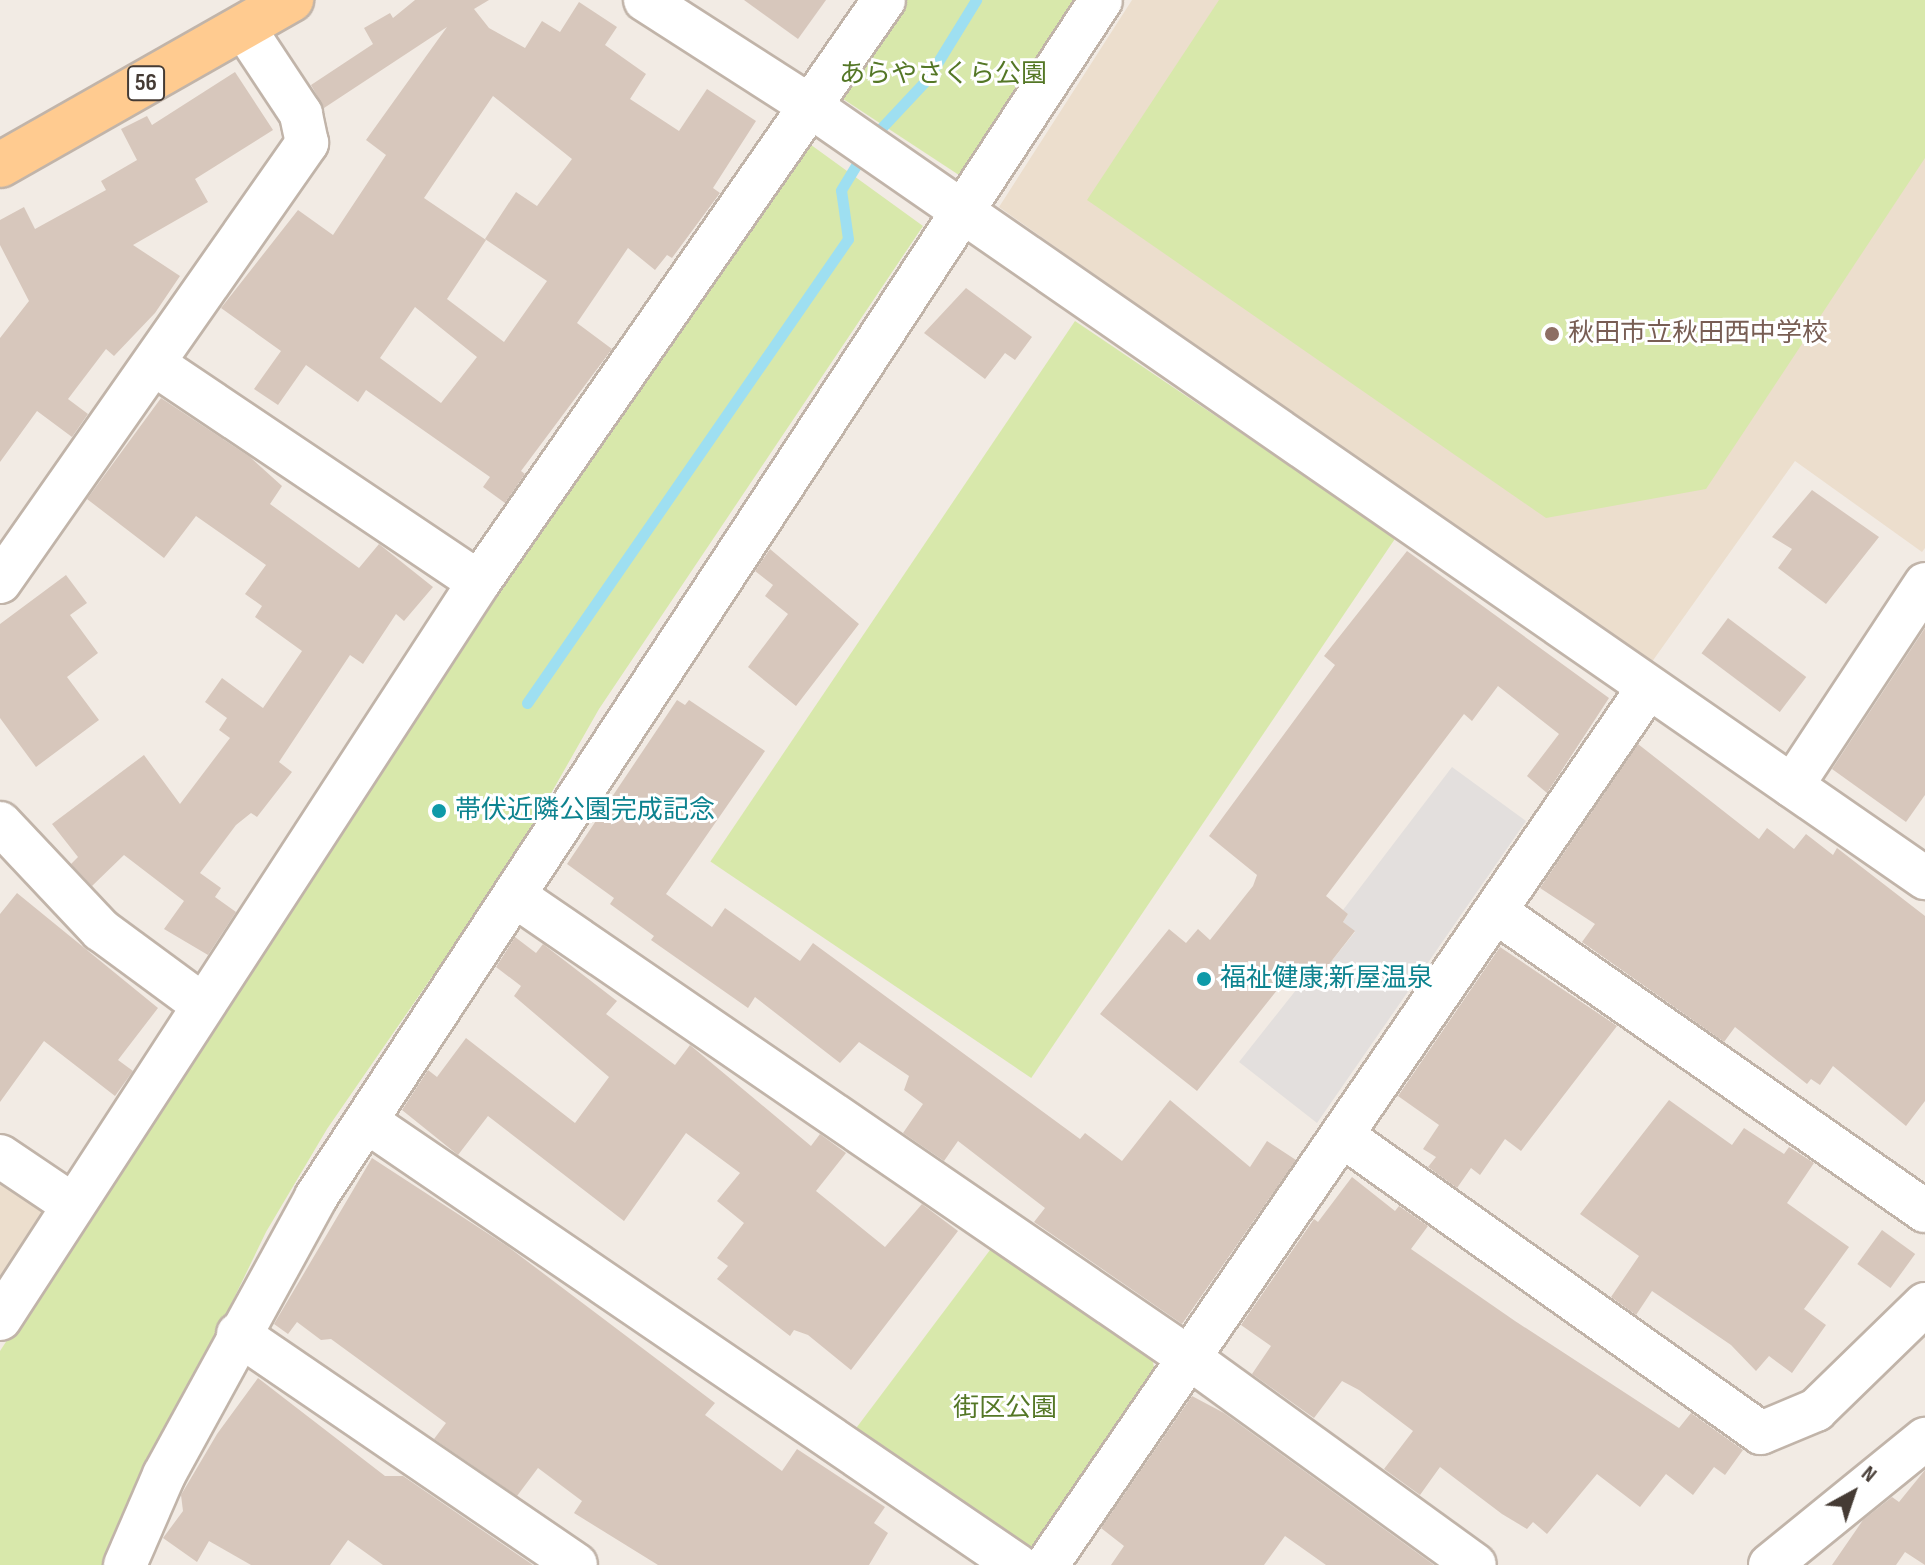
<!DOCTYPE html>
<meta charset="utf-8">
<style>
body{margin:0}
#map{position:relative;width:1925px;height:1565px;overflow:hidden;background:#f2ebe4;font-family:"Sofia Sans Condensed","Noto Sans JP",sans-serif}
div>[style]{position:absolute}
.education>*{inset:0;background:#ecdecd}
.green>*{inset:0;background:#d8e8ab;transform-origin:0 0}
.parking>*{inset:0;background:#e3dfdd}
.stream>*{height:11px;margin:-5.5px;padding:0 5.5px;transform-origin:5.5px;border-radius:5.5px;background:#9edff1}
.building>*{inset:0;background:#d7c7bc;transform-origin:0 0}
.roads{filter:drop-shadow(2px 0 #c1b4a9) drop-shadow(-2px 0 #c1b4a9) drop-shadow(0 2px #c1b4a9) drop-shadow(0 -2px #c1b4a9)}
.minor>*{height:42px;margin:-21px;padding:0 21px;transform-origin:21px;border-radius:21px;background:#fff}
.major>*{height:44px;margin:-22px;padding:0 22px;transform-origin:22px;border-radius:22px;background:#ffcb90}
.dots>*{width:22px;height:22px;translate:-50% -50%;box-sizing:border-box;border:4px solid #fff;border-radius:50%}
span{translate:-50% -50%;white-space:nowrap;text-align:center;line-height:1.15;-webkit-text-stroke:6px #fff;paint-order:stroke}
.shield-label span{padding:2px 6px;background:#fff;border:2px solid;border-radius:6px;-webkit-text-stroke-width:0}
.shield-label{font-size:24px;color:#453b34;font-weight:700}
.park-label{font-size:26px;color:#547726}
.education-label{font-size:26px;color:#785e54}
.left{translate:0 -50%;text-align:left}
.culture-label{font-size:26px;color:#0d838f}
.north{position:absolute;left:1813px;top:1453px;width:80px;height:80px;-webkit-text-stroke:6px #fff;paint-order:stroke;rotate:40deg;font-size:22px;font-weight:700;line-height:32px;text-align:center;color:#453b34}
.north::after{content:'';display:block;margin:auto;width:28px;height:36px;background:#453b34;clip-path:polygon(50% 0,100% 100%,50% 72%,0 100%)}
</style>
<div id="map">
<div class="education">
<div style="clip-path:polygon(1132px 0,1925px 0,1925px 548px,1922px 552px,1795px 461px,1649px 666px,999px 207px)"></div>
<div style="clip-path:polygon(0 1174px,54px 1210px,0 1297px)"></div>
</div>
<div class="green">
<div style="clip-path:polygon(895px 0,1082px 0,965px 179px,834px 93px)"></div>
<div style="clip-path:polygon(1219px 0,1925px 0,1925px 158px,1706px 489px,1546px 518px,1087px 200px)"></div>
<div style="clip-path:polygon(807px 142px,923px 226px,599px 709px,516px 855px,327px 1129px,266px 1232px,105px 1565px,0 1565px,0 1351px,517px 559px)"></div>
<div style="left:1075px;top:321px;width:387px;height:652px;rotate:34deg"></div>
<div style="clip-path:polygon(993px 1246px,1152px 1356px,1156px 1379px,1036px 1553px,1018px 1555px,851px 1435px)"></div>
</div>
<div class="parking">
<div style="clip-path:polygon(1452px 767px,1526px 821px,1317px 1123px,1239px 1062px,1300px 985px,1308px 990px,1355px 932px,1343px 922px,1348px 914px,1343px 910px)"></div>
</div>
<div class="stream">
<div style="left:871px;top:139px;width:83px;rotate:-46.9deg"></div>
<div style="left:928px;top:78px;width:92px;rotate:-58.4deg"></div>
<div style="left:527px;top:703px;width:564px;rotate:-55.32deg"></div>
<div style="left:848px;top:239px;width:49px;rotate:-98.1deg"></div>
<div style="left:841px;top:190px;width:42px;rotate:-58.6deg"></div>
</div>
<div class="building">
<div style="clip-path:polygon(evenodd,415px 0,489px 0,474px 9px,489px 28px,525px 48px,542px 21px,560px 32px,579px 2px,617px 27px,605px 45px,646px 74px,630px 99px,679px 131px,707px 89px,756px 121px,713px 188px,720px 193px,672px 258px,667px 255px,655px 270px,628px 248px,577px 323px,612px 349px,521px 471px,525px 474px,505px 503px,483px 487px,490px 477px,366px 390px,358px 402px,306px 365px,278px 405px,254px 389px,281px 351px,221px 308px,298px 210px,333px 235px,386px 155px,366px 140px,447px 27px,324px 108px,311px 85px,373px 44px,364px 28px,390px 13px,393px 18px,415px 0,493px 96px,572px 159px,537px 206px,516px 192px,485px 239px,547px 281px,504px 342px,447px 299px,486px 240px,424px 198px,493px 96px,415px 0,415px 307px,477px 357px,441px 403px,380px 358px,415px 307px)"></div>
<div style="clip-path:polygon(744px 0,826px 0,798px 39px)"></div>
<div style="clip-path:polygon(235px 72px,273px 130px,195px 179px,208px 202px,133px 245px,180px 276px,155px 313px,114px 356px,106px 349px,68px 399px,88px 414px,72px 437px,37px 411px,0 462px,0 338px,29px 301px,0 245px,0 220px,24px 207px,35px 229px,106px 190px,101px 181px,137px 160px,121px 129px,147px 116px,152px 125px)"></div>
<div style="clip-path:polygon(966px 288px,1032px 337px,1015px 360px,1005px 353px,985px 379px,924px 333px)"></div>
<div style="clip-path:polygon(161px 398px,250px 457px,282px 486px,270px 504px,359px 568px,379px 544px,433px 587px,404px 621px,396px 614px,363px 664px,350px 655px,279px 762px,292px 772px,257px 817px,251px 813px,236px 825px,200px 873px,221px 888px,215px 897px,236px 912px,208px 955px,164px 929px,184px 901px,124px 855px,92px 886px,71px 864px,78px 857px,52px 824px,144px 755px,180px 804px,230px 738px,219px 730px,227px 718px,205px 702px,222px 678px,263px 708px,302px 651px,255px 617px,262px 606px,245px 594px,266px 565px,196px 516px,164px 558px,87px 499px)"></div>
<div style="clip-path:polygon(1812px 490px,1879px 537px,1826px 604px,1778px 568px,1792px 549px,1772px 537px)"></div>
<div style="clip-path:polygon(770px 549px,859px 624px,796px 706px,748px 667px,788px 614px,765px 596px,773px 585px,755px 571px)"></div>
<div style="clip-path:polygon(1407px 551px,1609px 698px,1547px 793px,1527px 776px,1559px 734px,1498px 686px,1472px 721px,1464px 714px,1326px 896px,1348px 914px,1343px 922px,1355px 931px,1308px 991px,1289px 975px,1197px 1091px,1100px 1014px,1169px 929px,1186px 943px,1198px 929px,1210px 940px,1253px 886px,1257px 875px,1209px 836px,1335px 665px,1324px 656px)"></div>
<div style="clip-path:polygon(66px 575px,87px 603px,70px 615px,98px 653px,67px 677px,99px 720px,36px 767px,0 718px,0 624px)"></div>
<div style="left:1728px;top:618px;width:98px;height:44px;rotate:37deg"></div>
<div style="clip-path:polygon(1925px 628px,1925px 795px,1906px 822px,1832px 769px)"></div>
<div style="clip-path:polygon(677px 700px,685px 705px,689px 700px,765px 751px,666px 894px,712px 927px,725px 908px,800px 961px,813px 943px,1080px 1139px,1085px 1133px,1122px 1161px,1170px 1100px,1250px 1167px,1267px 1141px,1296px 1160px,1182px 1324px,1034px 1222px,1045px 1208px,958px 1141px,944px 1161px,903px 1133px,923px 1104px,904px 1090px,909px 1076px,859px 1042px,840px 1063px,755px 997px,748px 1008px,651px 940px,654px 936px,610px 904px,614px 898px,567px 864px)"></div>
<div style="clip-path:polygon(1638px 744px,1759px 839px,1767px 828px,1794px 849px,1806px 834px,1833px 855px,1837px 848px,1925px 916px,1925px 1101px,1906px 1126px,1833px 1066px,1820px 1085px,1811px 1079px,1807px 1084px,1735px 1027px,1724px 1042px,1582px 942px,1595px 924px,1540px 888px)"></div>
<div style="clip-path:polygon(17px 893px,158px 1008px,118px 1060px,133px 1071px,115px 1096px,44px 1041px,0 1102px,0 914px)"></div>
<div style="clip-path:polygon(515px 937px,536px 953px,543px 944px,617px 1001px,606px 1014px,675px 1065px,690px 1045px,811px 1146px,820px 1134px,846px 1153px,816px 1191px,885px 1247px,922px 1204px,958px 1231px,851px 1370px,808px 1335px,794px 1330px,790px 1336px,717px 1279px,728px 1266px,717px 1258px,744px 1223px,717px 1201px,740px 1173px,686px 1133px,624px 1221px,488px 1116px,458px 1155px,402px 1110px,428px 1070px,437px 1077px,466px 1038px,575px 1123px,609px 1077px,514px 996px,521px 986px,496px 967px)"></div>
<div style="clip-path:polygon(1500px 947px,1617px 1026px,1521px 1151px,1505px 1139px,1480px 1175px,1471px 1168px,1457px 1188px,1428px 1167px,1436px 1157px,1423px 1149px,1439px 1125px,1398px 1096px)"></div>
<div style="clip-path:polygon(1669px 1100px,1732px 1145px,1744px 1128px,1784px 1154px,1789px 1147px,1814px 1163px,1787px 1203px,1849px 1247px,1804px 1309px,1826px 1325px,1792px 1373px,1769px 1356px,1756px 1371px,1731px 1345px,1652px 1291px,1636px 1315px,1611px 1297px,1639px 1256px,1580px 1214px)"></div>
<div style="clip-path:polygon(372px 1158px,507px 1246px,715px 1403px,705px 1415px,782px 1471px,797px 1449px,885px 1507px,874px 1523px,888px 1533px,869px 1565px,658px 1565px,574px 1513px,582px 1501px,538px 1468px,517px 1496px,434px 1439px,446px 1423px,331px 1339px,321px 1340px,297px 1322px,288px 1334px,274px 1324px)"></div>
<div style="clip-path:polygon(1352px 1177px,1395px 1211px,1399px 1206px,1428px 1226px,1411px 1249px,1515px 1321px,1679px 1428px,1691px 1413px,1743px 1450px,1725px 1475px,1714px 1467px,1693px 1495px,1666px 1474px,1640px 1507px,1597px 1474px,1547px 1534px,1533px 1522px,1527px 1529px,1502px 1514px,1440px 1467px,1420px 1495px,1384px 1469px,1413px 1431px,1359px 1390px,1342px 1381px,1314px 1418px,1252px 1374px,1271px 1346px,1241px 1325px,1314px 1219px,1318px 1222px)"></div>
<div style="left:1882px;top:1230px;width:41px;height:42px;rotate:36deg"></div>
<div style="clip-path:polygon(258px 1378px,385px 1476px,403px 1476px,533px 1565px,383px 1565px,348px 1540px,330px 1565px,251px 1565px,209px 1541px,197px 1562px,163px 1538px,183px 1511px,181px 1495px,217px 1434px)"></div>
<div style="clip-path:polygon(1192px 1396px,1224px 1413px,1434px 1565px,1326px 1565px,1285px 1536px,1264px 1565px,1111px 1565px,1124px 1546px,1101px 1528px)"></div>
<div style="clip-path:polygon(1925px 1470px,1925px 1565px,1905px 1552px,1896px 1565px,1832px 1565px,1863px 1520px,1892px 1497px,1899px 1502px)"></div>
</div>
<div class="roads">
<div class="minor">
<div style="left:645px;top:0;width:200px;rotate:32.7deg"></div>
<div style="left:813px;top:108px;width:1353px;rotate:34.7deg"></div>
<div style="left:154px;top:364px;width:391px;rotate:33.9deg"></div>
<div style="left:0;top:582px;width:536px;rotate:-55.03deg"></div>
<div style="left:307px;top:143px;width:30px;rotate:-102deg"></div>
<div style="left:301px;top:114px;width:103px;rotate:-123.5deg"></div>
<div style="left:1792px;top:786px;width:242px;rotate:-56.6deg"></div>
<div style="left:0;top:823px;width:147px;rotate:46.7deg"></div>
<div style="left:101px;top:930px;width:123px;rotate:36.4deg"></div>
<div style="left:515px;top:896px;width:821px;rotate:34.43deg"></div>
<div style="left:1192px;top:1360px;width:349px;rotate:35.9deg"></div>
<div style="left:1496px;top:912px;width:523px;rotate:34.88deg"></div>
<div style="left:366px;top:1121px;width:788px;rotate:34.3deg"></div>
<div style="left:1344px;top:1137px;width:511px;rotate:35.37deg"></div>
<div style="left:1761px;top:1433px;width:60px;rotate:-22.7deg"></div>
<div style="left:1816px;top:1410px;width:152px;rotate:-44.2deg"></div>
<div style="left:0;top:1156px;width:84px;rotate:33.9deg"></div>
<div style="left:0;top:1319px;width:879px;rotate:-56.98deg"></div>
<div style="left:479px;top:582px;width:709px;rotate:-55.17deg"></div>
<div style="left:238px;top:1334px;width:409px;rotate:34.3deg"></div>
<div style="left:125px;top:1565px;width:98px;rotate:-66.6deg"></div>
<div style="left:164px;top:1475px;width:317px;rotate:-61.3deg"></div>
<div style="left:316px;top:1197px;width:1431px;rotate:-56.74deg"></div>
<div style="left:1047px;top:1565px;width:1063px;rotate:-55.58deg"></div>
<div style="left:1770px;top:1565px;width:200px;rotate:-39.1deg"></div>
</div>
<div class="major">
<div style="left:0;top:165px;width:335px;rotate:-29.6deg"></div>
</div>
</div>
<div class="dots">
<div style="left:1552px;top:334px;background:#8d6e63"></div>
<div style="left:439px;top:811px;background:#0f9aa8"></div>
<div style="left:1204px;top:979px;background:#0f9aa8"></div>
</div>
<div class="shield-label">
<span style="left:146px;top:83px">56</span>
</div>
<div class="park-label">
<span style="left:943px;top:75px">あらやさくら公園</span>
<span style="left:1005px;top:1409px">街区公園</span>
</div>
<div class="education-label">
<span class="left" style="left:1568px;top:334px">秋田市立秋田西中学校</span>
</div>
<div class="culture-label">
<span class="left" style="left:455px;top:811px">帯伏近隣公園完成記念</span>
<span class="left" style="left:1220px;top:979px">福祉健康;新屋温泉</span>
</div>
<div class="north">N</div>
</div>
